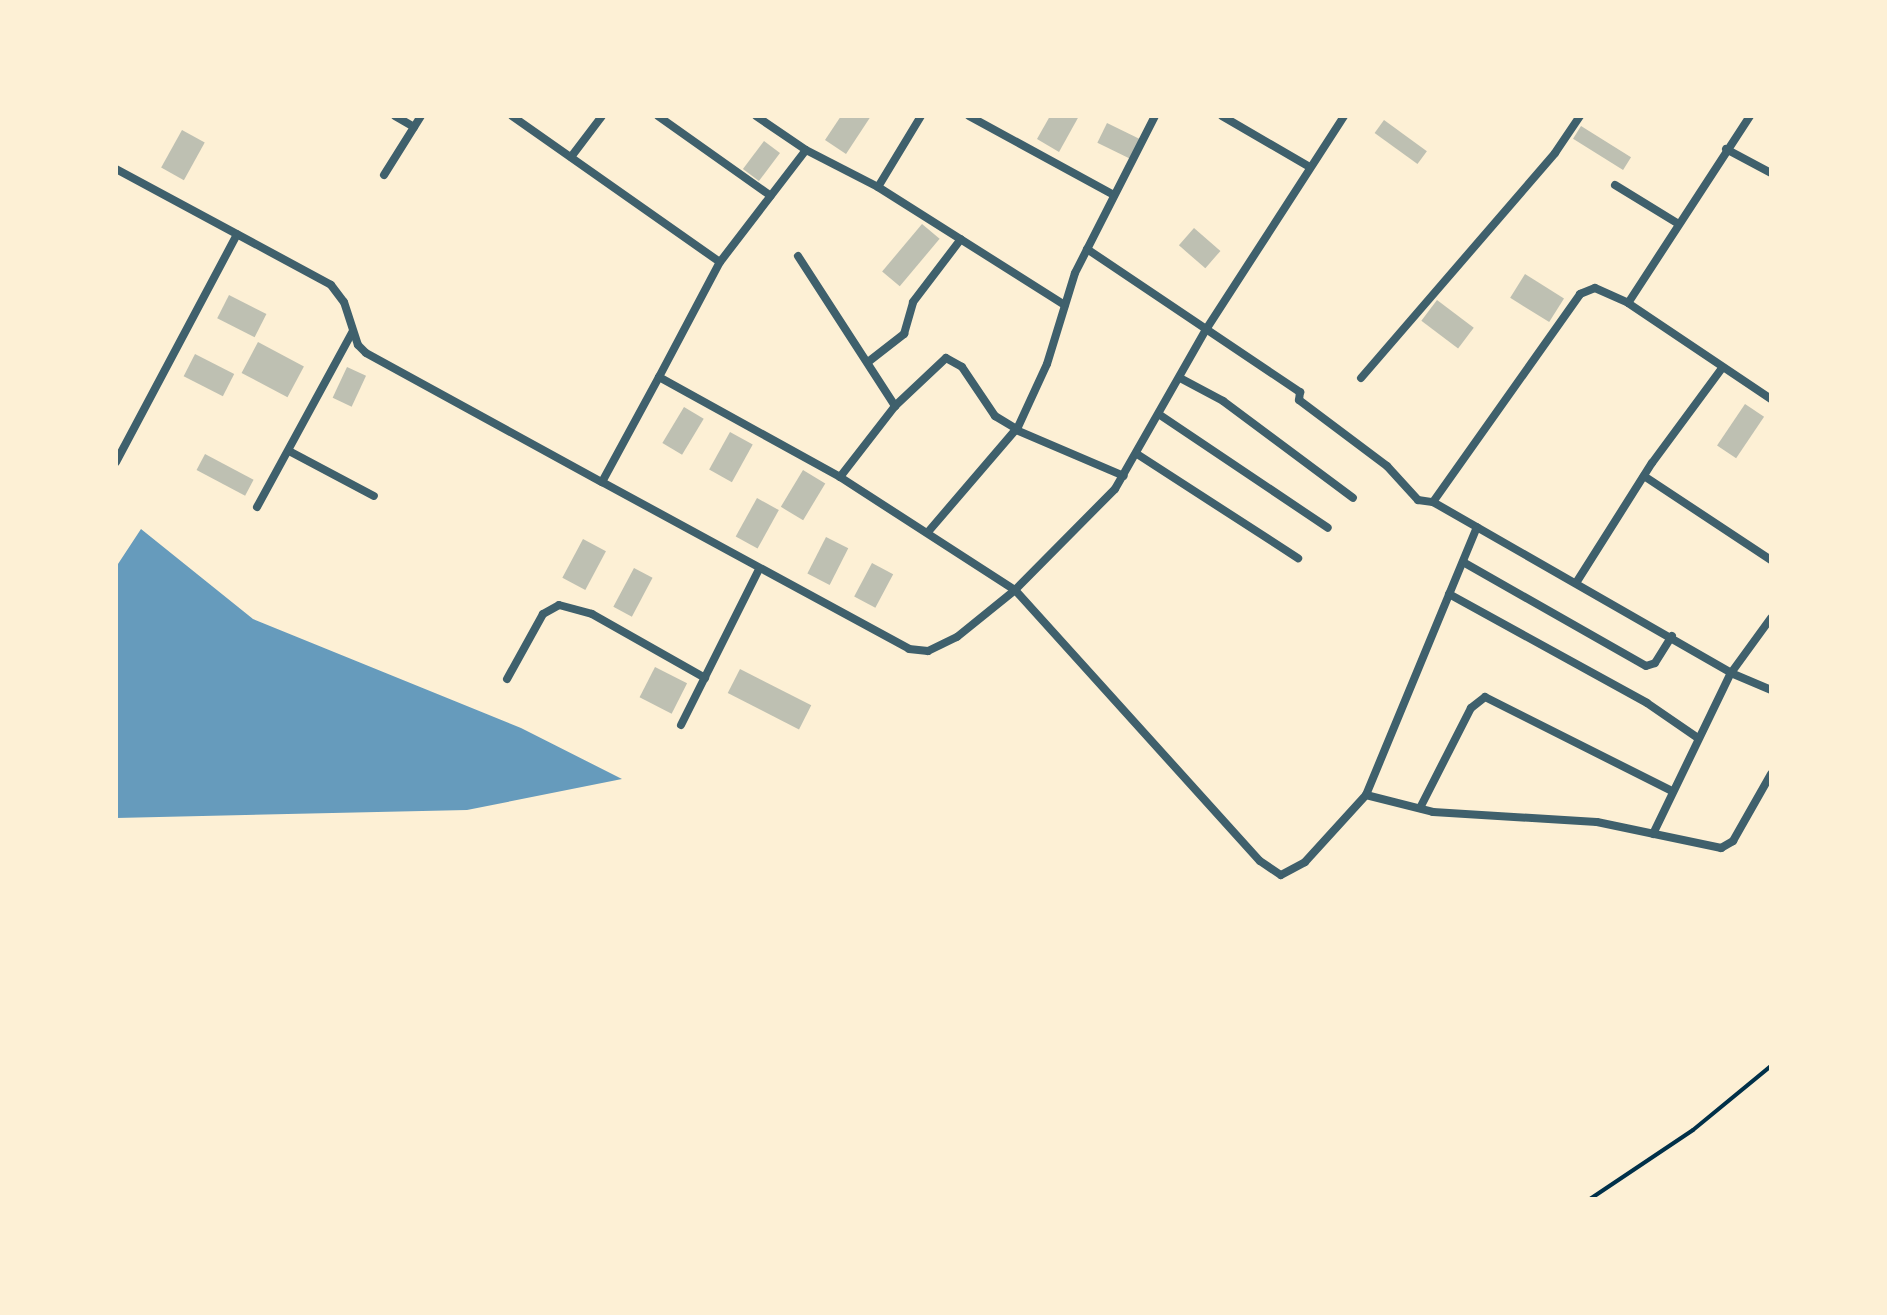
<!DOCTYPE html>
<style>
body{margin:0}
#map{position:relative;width:1887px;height:1315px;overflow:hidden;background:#fdf0d5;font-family:Overpass,sans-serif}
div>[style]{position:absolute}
.water>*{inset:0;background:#669bbc}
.building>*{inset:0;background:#bec0b2;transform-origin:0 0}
.path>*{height:4px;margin:-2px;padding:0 2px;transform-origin:2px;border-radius:2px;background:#003049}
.minor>*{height:8px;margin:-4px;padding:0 4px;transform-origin:4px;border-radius:4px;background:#3f606c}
span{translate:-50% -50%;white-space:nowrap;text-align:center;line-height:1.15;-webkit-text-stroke:7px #fdf0d5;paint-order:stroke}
.frame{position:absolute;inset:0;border:118px solid #fdf0d5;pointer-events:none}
</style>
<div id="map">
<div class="water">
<div style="clip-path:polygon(141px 529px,253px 619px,521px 728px,622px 779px,467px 810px,116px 818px,116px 567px)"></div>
</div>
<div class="building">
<div style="clip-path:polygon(841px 116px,871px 116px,846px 154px,825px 140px)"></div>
<div style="clip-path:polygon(1050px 116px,1079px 116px,1059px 152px,1037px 139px)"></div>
<div style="left:1384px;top:120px;width:53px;height:16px;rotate:36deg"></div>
<div style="left:1107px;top:123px;width:37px;height:22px;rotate:26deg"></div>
<div style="left:1581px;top:126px;width:59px;height:15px;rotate:32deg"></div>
<div style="left:182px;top:130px;width:26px;height:43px;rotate:29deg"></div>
<div style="left:764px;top:141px;width:20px;height:35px;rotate:37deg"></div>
<div style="left:922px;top:224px;width:23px;height:62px;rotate:40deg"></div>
<div style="left:1194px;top:228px;width:35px;height:23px;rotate:41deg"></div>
<div style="left:1525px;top:274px;width:46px;height:28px;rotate:32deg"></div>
<div style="left:229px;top:295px;width:42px;height:26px;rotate:27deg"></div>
<div style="left:1437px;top:300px;width:46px;height:26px;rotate:37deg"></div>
<div style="left:258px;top:342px;width:52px;height:35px;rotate:28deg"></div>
<div style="left:195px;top:354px;width:44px;height:25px;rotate:27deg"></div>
<div style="left:347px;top:367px;width:21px;height:34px;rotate:25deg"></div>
<div style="left:1745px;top:404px;width:23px;height:50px;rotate:34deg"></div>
<div style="left:684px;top:407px;width:23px;height:42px;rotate:31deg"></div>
<div style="left:730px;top:432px;width:26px;height:43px;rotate:29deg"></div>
<div style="left:205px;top:454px;width:55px;height:18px;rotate:28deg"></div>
<div style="left:803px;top:470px;width:26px;height:43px;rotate:31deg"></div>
<div style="left:757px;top:498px;width:25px;height:44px;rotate:29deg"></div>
<div style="left:826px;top:537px;width:25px;height:41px;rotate:27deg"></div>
<div style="left:583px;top:539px;width:26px;height:44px;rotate:28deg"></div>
<div style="left:872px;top:563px;width:24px;height:38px;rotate:28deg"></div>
<div style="left:634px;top:568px;width:21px;height:44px;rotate:28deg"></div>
<div style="left:655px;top:667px;width:36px;height:34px;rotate:27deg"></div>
<div style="left:740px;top:669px;width:80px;height:27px;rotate:27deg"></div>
</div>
<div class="path">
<div style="left:1590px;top:1199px;width:124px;rotate:-33.8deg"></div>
<div style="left:1693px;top:1130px;width:101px;rotate:-39.4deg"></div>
</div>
<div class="minor">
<div style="left:395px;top:116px;width:22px;rotate:30deg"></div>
<div style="left:512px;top:116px;width:254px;rotate:35.1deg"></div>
<div style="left:658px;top:116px;width:138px;rotate:35.3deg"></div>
<div style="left:756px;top:116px;width:60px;rotate:34.2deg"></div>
<div style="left:969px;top:116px;width:165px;rotate:28.6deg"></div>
<div style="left:1222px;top:116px;width:99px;rotate:30.2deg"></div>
<div style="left:1750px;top:116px;width:223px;rotate:123.1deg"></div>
<div style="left:1628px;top:303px;width:172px;rotate:33.9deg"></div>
<div style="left:1726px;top:149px;width:51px;rotate:28.1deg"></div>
<div style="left:571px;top:157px;width:51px;rotate:-52.9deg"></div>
<div style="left:116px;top:169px;width:244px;rotate:28.3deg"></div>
<div style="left:331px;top:285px;width:21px;rotate:53deg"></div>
<div style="left:344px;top:302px;width:45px;rotate:72deg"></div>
<div style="left:358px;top:345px;width:11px;rotate:45deg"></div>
<div style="left:366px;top:353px;width:269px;rotate:28.7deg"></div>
<div style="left:602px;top:482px;width:119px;rotate:-61.5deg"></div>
<div style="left:659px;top:377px;width:207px;rotate:28.9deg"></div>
<div style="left:840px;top:477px;width:208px;rotate:32.9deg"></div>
<div style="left:1015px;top:590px;width:142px;rotate:-45.3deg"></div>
<div style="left:1115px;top:489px;width:185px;rotate:-60.3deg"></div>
<div style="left:1207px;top:328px;width:252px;rotate:-57.1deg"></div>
<div style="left:384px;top:175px;width:70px;rotate:-57.9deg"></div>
<div style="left:1615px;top:185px;width:73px;rotate:31.5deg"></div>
<div style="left:878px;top:187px;width:83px;rotate:-58.8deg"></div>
<div style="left:1087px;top:249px;width:257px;rotate:33.9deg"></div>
<div style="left:1300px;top:392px;width:8px;rotate:97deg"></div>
<div style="left:1299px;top:400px;width:110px;rotate:36.9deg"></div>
<div style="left:1387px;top:466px;width:46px;rotate:47.6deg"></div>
<div style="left:1418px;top:500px;width:15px;rotate:8deg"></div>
<div style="left:1433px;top:502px;width:344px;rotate:29.8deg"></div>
<div style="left:1731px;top:673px;width:43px;rotate:23deg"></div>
<div style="left:798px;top:256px;width:179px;rotate:57.1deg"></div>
<div style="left:868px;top:362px;width:46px;rotate:-37.9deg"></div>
<div style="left:904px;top:334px;width:33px;rotate:-74deg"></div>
<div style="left:913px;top:302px;width:79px;rotate:-52.7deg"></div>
<div style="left:659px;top:377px;width:130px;rotate:-62.1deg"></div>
<div style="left:720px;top:262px;width:141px;rotate:-52.5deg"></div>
<div style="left:806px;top:150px;width:81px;rotate:27.2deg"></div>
<div style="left:878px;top:187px;width:221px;rotate:32.3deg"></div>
<div style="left:1180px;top:378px;width:49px;rotate:28.1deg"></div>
<div style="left:1223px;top:401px;width:162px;rotate:36.7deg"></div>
<div style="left:1361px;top:378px;width:297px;rotate:-49.2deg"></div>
<div style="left:1555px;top:153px;width:45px;rotate:-56deg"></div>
<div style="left:1160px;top:415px;width:202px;rotate:33.9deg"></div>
<div style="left:1016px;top:430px;width:117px;rotate:23.1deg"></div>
<div style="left:289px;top:451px;width:96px;rotate:27.9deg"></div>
<div style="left:1137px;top:454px;width:192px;rotate:32.9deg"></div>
<div style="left:116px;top:462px;width:258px;rotate:-62deg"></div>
<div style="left:1644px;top:476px;width:152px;rotate:33.5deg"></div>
<div style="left:840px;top:477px;width:90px;rotate:-52.2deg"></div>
<div style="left:895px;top:406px;width:70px;rotate:-43.3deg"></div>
<div style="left:946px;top:358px;width:18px;rotate:29deg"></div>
<div style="left:962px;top:367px;width:59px;rotate:56deg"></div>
<div style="left:995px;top:416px;width:26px;rotate:31deg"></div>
<div style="left:602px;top:482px;width:349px;rotate:28.5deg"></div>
<div style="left:909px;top:649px;width:19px;rotate:6deg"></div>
<div style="left:928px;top:651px;width:32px;rotate:-26deg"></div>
<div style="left:957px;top:637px;width:75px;rotate:-39deg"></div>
<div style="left:1015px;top:590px;width:365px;rotate:47.9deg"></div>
<div style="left:1260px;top:861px;width:25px;rotate:34deg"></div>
<div style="left:1281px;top:875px;width:27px;rotate:-28deg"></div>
<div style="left:1305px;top:862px;width:91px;rotate:-47.7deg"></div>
<div style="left:1366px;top:795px;width:290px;rotate:-67.5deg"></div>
<div style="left:1433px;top:502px;width:255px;rotate:-54.7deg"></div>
<div style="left:1580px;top:294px;width:16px;rotate:-22deg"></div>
<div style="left:1595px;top:288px;width:36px;rotate:24deg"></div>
<div style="left:257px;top:507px;width:200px;rotate:-61.4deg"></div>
<div style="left:928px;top:532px;width:138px;rotate:-49.4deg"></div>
<div style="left:1018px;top:427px;width:69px;rotate:-65.3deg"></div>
<div style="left:1047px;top:364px;width:95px;rotate:-72.9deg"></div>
<div style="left:1075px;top:273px;width:176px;rotate:-63deg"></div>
<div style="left:1463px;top:562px;width:210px;rotate:29.6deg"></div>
<div style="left:1646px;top:666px;width:9px;rotate:-18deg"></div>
<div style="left:1655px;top:663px;width:32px;rotate:-58deg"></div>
<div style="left:1576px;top:583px;width:142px;rotate:-57.7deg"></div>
<div style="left:1652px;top:463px;width:118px;rotate:-53.6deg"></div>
<div style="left:1449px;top:594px;width:226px;rotate:28.8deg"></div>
<div style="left:1647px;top:703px;width:62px;rotate:34.5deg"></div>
<div style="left:507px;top:679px;width:74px;rotate:-61deg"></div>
<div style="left:543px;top:614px;width:18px;rotate:-29deg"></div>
<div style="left:559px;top:605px;width:34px;rotate:15deg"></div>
<div style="left:592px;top:614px;width:130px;rotate:29.5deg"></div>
<div style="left:681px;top:725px;width:172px;rotate:-63.4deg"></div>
<div style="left:1366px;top:795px;width:69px;rotate:14.2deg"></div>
<div style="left:1433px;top:812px;width:164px;rotate:3.5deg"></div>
<div style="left:1597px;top:822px;width:127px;rotate:11.8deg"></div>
<div style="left:1721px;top:848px;width:14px;rotate:-30deg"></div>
<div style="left:1733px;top:841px;width:77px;rotate:-60.4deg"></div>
<div style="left:1420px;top:808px;width:112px;rotate:-63deg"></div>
<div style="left:1471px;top:708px;width:18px;rotate:-38deg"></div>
<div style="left:1485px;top:697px;width:209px;rotate:26.7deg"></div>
<div style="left:1653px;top:834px;width:179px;rotate:-64.2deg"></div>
<div style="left:1731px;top:673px;width:68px;rotate:-54deg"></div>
</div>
<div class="frame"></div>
</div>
